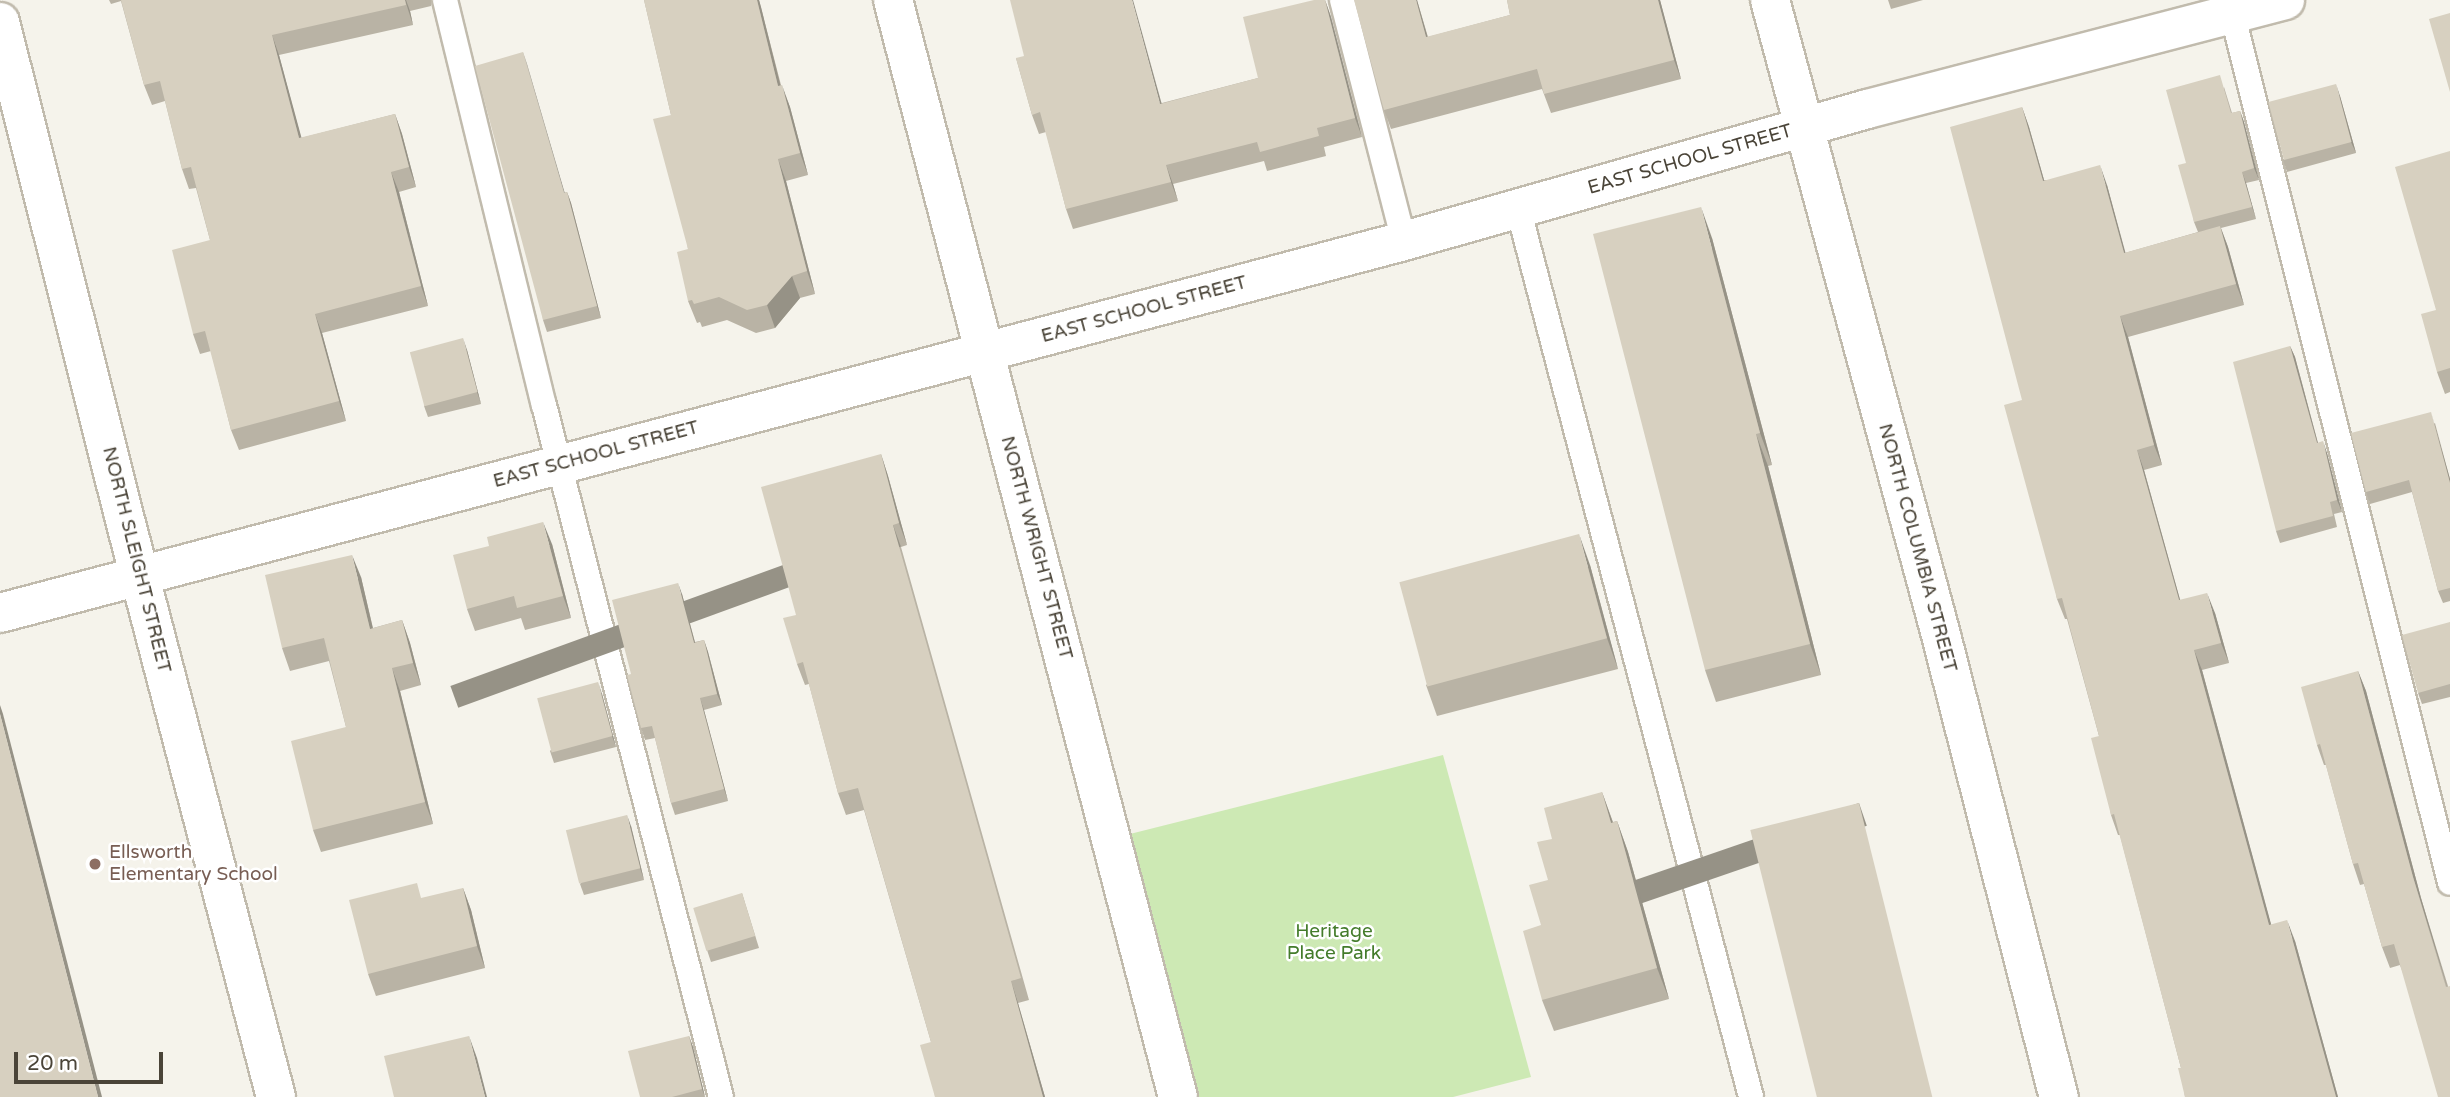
<!DOCTYPE html>
<style>
body{margin:0}
#map{position:relative;width:2450px;height:1097px;overflow:hidden;background:#f5f3eb;font-family:"Varela Round",sans-serif}
div>[style]{position:absolute}
.green>*{inset:0;background:#cde9b4}
.roads{filter:drop-shadow(2px 0 #c1bbad) drop-shadow(-2px 0 #c1bbad) drop-shadow(0 2px #c1bbad) drop-shadow(0 -2px #c1bbad)}
.lane>*{height:24px;margin:-12px;padding:0 12px;transform-origin:12px;border-radius:12px;background:#fff}
.street>*{height:38px;margin:-19px;padding:0 19px;transform-origin:19px;border-radius:19px;background:#fff}
.wall>*{inset:0;background:#b9b3a5}
.shaded-wall>*{inset:0;background:#969286;transform-origin:0 0}
.building>*{inset:0;background:#d7d0c0;transform-origin:0 0}
.dots>*{width:19px;height:19px;translate:-50% -50%;box-sizing:border-box;border:4px solid #fff;border-radius:50%}
span{translate:-50% -50%;white-space:nowrap;text-align:center;line-height:1.15;-webkit-text-stroke:5px #fff;paint-order:stroke}
.street-label{font-size:19px;color:#4a4438}
.education-label{font-size:19px;color:#785e54}
.left{translate:0 -50%;text-align:left}
.park-label{font-size:19px;color:#447c2b}
.scale{position:absolute;left:14px;top:1052px;width:149px;height:32px;box-sizing:border-box;border:4px solid #4a4438;border-top:0;padding-left:9px;font-size:21px;line-height:24px;white-space:nowrap;color:#4a4438;-webkit-text-stroke:5px #fff;paint-order:stroke}
</style>
<div id="map">
<div class="green">
<div style="clip-path:polygon(1443px 755px,1531px 1077px,1453px 1097px,1191px 1097px,1122px 836px)"></div>
</div>
<div class="roads">
<div class="lane">
<div style="left:445px;top:0;width:417px;rotate:76.3deg"></div>
<div style="left:544px;top:405px;width:714px;rotate:75.65deg"></div>
<div style="left:1342px;top:0;width:249px;rotate:75.6deg"></div>
<div style="left:2229px;top:1px;width:909px;rotate:75.93deg"></div>
<div style="left:1518px;top:208px;width:919px;rotate:75.31deg"></div>
</div>
<div class="street">
<div style="left:893px;top:0;width:1133px;rotate:75.44deg"></div>
<div style="left:1770px;top:0;width:658px;rotate:74.93deg"></div>
<div style="left:1941px;top:635px;width:477px;rotate:75.7deg"></div>
<div style="left:0;top:22px;width:509px;rotate:75.91deg"></div>
<div style="left:124px;top:516px;width:601px;rotate:75.34deg"></div>
<div style="left:0;top:613px;width:1452px;rotate:-14.84deg"></div>
<div style="left:1404px;top:241px;width:481px;rotate:-15.9deg"></div>
<div style="left:1867px;top:109px;width:432px;rotate:-14.6deg"></div>
</div>
</div>
<div class="wall">
<div style="clip-path:polygon(109px 0,431px 0,431px 6px,410px 11px,413px 25px,279px 55px,301px 138px,395px 114px,402px 134px,416px 187px,399px 192px,428px 306px,322px 333px,346px 421px,239px 450px,231px 430px,211px 351px,200px 354px,193px 334px,210px 240px,196px 188px,189px 189px,182px 169px,165px 101px,152px 105px,144px 85px,121px 1px,111px 4px)"></div>
<div style="clip-path:polygon(644px 0,759px 0,781px 85px,790px 107px,808px 175px,786px 181px,815px 294px,800px 298px,775px 328px,756px 333px,727px 320px,702px 327px,700px 322px,697px 323px,688px 301px,688px 249px,671px 115px)"></div>
<div style="clip-path:polygon(1325px 0,1331px 17px,1362px 137px,1324px 147px,1326px 156px,1267px 171px,1264px 161px,1173px 184px,1178px 201px,1073px 229px,1066px 209px,1046px 132px,1039px 134px,1032px 115px,1016px 58px,1162px 103px,1258px 78px)"></div>
<div style="clip-path:polygon(1417px 0,1428px 37px,1510px 15px,1507px 0,1660px 0,1681px 79px,1551px 113px,1542px 89px,1391px 129px,1384px 110px)"></div>
<div style="clip-path:polygon(1888px 0,1923px 0,1891px 9px)"></div>
<div style="clip-path:polygon(523px 52px,564px 193px,567px 192px,571px 203px,601px 318px,547px 332px,543px 320px)"></div>
<div style="clip-path:polygon(2224px 87px,2232px 113px,2240px 111px,2244px 122px,2259px 180px,2246px 183px,2256px 219px,2221px 228px,2228px 247px,2244px 305px,2128px 337px,2162px 465px,2144px 470px,2180px 600px,2215px 613px,2229px 663px,2202px 670px,2271px 925px,2295px 941px,2338px 1097px,2185px 1097px,2181px 1068px,2120px 835px,2118px 835px,2111px 815px,2099px 736px,2067px 619px,2065px 619px,2057px 599px,2022px 400px,2022px 107px,2029px 127px,2044px 180px,2107px 185px,2125px 253px,2198px 232px,2194px 222px,2186px 163px)"></div>
<div style="clip-path:polygon(2340px 96px,2356px 153px,2287px 172px,2283px 160px)"></div>
<div style="clip-path:polygon(2450px 151px,2450px 392px,2445px 394px,2437px 372px,2436px 310px)"></div>
<div style="clip-path:polygon(1712px 238px,1772px 465px,1768px 466px,1821px 675px,1716px 702px,1705px 670px)"></div>
<div style="clip-path:polygon(2290px 346px,2295px 357px,2318px 443px,2327px 453px,2342px 512px,2334px 514px,2337px 527px,2280px 543px,2276px 531px)"></div>
<div style="clip-path:polygon(467px 350px,481px 404px,428px 417px,424px 406px)"></div>
<div style="clip-path:polygon(2435px 423px,2450px 479px,2450px 601px,2443px 603px,2438px 591px,2412px 492px,2370px 504px,2366px 492px)"></div>
<div style="clip-path:polygon(881px 454px,888px 476px,907px 545px,901px 547px,1029px 1000px,1018px 1003px,1045px 1097px,935px 1097px,931px 1042px,864px 810px,846px 815px,838px 793px,809px 684px,805px 685px,797px 664px)"></div>
<div style="clip-path:polygon(552px 544px,571px 618px,525px 630px,521px 618px,475px 631px,467px 609px)"></div>
<div style="clip-path:polygon(1590px 565px,1618px 669px,1437px 716px,1426px 685px)"></div>
<div style="clip-path:polygon(361px 577px,373px 628px,402px 620px,410px 643px,421px 685px,400px 691px,433px 824px,321px 852px,313px 830px,346px 727px,329px 661px,290px 671px,282px 648px)"></div>
<div style="clip-path:polygon(682px 594px,695px 642px,704px 640px,708px 652px,722px 705px,704px 710px,728px 801px,675px 815px,671px 803px,655px 738px,645px 740px,641px 728px,631px 674px)"></div>
<div style="clip-path:polygon(2450px 622px,2450px 697px,2422px 704px,2418px 693px)"></div>
<div style="clip-path:polygon(2358px 671px,2366px 691px,2421px 898px,2448px 986px,2450px 1097px,2400px 965px,2390px 968px,2382px 947px,2364px 884px,2360px 885px,2353px 864px,2326px 765px,2324px 765px,2317px 745px)"></div>
<div style="clip-path:polygon(602px 694px,616px 747px,554px 763px,550px 751px)"></div>
<div style="clip-path:polygon(1602px 792px,1613px 822px,1617px 821px,1628px 852px,1669px 999px,1554px 1031px,1542px 1000px,1541px 925px,1548px 880px,1552px 839px)"></div>
<div style="clip-path:polygon(631px 826px,644px 880px,584px 895px,580px 884px)"></div>
<div style="clip-path:polygon(463px 888px,471px 910px,485px 968px,376px 996px,368px 974px)"></div>
<div style="clip-path:polygon(742px 893px,759px 948px,711px 962px,707px 950px)"></div>
<div style="clip-path:polygon(689px 1036px,693px 1047px,705px 1097px,640px 1097px)"></div>
</div>
<div class="shaded-wall">
<div style="clip-path:polygon(405px 0,406px 0,410px 11px,413px 25px)"></div>
<div style="clip-path:polygon(757px 0,759px 0,761px 7px,786px 108px,778px 86px)"></div>
<div style="clip-path:polygon(1132px 0,1133px 0,1167px 123px,1160px 104px)"></div>
<div style="clip-path:polygon(1325px 0,1331px 17px,1362px 137px,1355px 118px)"></div>
<div style="clip-path:polygon(1416px 0,1417px 0,1433px 56px,1426px 37px)"></div>
<div style="clip-path:polygon(1658px 0,1660px 0,1681px 79px,1674px 60px)"></div>
<div style="clip-path:polygon(272px 35px,279px 55px,307px 158px,299px 138px)"></div>
<div style="clip-path:polygon(523px 52px,527px 64px,568px 204px,564px 193px)"></div>
<div style="clip-path:polygon(2336px 84px,2340px 96px,2356px 153px,2351px 142px)"></div>
<div style="clip-path:polygon(782px 85px,790px 107px,808px 175px,800px 153px)"></div>
<div style="clip-path:polygon(2022px 107px,2029px 127px,2050px 201px,2043px 181px)"></div>
<div style="clip-path:polygon(2240px 111px,2244px 122px,2259px 180px,2254px 168px)"></div>
<div style="clip-path:polygon(395px 114px,402px 134px,416px 187px,409px 167px)"></div>
<div style="clip-path:polygon(778px 159px,786px 181px,815px 294px,807px 271px)"></div>
<div style="clip-path:polygon(1166px 165px,1173px 184px,1178px 201px,1171px 182px)"></div>
<div style="clip-path:polygon(2100px 165px,2107px 185px,2131px 273px,2124px 253px)"></div>
<div style="clip-path:polygon(391px 172px,399px 192px,428px 306px,421px 286px)"></div>
<div style="clip-path:polygon(2242px 172px,2246px 183px,2256px 219px,2252px 207px)"></div>
<div style="clip-path:polygon(567px 192px,571px 203px,601px 318px,597px 306px)"></div>
<div style="clip-path:polygon(1701px 207px,1712px 238px,1772px 465px,1760px 433px)"></div>
<div style="clip-path:polygon(2220px 226px,2228px 247px,2244px 305px,2236px 284px)"></div>
<div style="clip-path:polygon(792px 276px,800px 298px,775px 328px,767px 305px)"></div>
<div style="clip-path:polygon(315px 314px,322px 333px,346px 421px,339px 401px)"></div>
<div style="clip-path:polygon(2120px 316px,2128px 337px,2162px 465px,2154px 445px)"></div>
<div style="clip-path:polygon(463px 338px,467px 350px,481px 404px,477px 392px)"></div>
<div style="clip-path:polygon(2290px 346px,2295px 357px,2321px 455px,2317px 443px)"></div>
<div style="clip-path:polygon(2431px 412px,2450px 479px,2450px 483px)"></div>
<div style="clip-path:polygon(1756px 434px,1768px 466px,1821px 675px,1810px 644px)"></div>
<div style="clip-path:polygon(2323px 441px,2327px 453px,2342px 512px,2337px 500px)"></div>
<div style="clip-path:polygon(2137px 450px,2144px 470px,2186px 621px,2179px 600px)"></div>
<div style="clip-path:polygon(881px 454px,888px 476px,907px 545px,899px 523px)"></div>
<div style="clip-path:polygon(543px 522px,552px 544px,571px 618px,563px 596px)"></div>
<div style="left:893px;top:525px;width:23px;height:471px;rotate:70deg"></div>
<div style="clip-path:polygon(1579px 534px,1590px 565px,1618px 669px,1607px 638px)"></div>
<div style="clip-path:polygon(352px 555px,361px 577px,378px 651px,370px 629px)"></div>
<div style="clip-path:polygon(678px 583px,682px 594px,698px 654px,694px 643px)"></div>
<div style="clip-path:polygon(2207px 593px,2215px 613px,2229px 663px,2221px 643px)"></div>
<div style="clip-path:polygon(402px 620px,410px 643px,421px 685px,413px 663px)"></div>
<div style="clip-path:polygon(704px 640px,708px 652px,722px 705px,717px 694px)"></div>
<div style="clip-path:polygon(2194px 650px,2202px 670px,2277px 946px,2269px 925px)"></div>
<div style="clip-path:polygon(392px 668px,400px 691px,433px 824px,425px 802px)"></div>
<div style="clip-path:polygon(2358px 671px,2366px 691px,2421px 898px,2450px 996px,2413px 877px)"></div>
<div style="clip-path:polygon(598px 682px,602px 694px,616px 747px,612px 736px)"></div>
<div style="clip-path:polygon(700px 698px,704px 710px,728px 801px,724px 789px)"></div>
<div style="clip-path:polygon(0 705px,3px 714px,102px 1097px,98px 1097px,0 714px)"></div>
<div style="clip-path:polygon(1602px 792px,1613px 823px,1611px 823px)"></div>
<div style="left:1859px;top:803px;width:24px;height:304px;rotate:71deg"></div>
<div style="clip-path:polygon(627px 815px,631px 826px,644px 880px,640px 868px)"></div>
<div style="clip-path:polygon(1617px 821px,1628px 852px,1669px 999px,1657px 968px)"></div>
<div style="clip-path:polygon(463px 888px,471px 910px,485px 968px,477px 946px)"></div>
<div style="clip-path:polygon(2287px 920px,2295px 941px,2338px 1097px,2336px 1097px)"></div>
<div style="clip-path:polygon(1011px 981px,1018px 1003px,1045px 1097px,1043px 1097px)"></div>
<div style="clip-path:polygon(469px 1036px,477px 1058px,487px 1097px,485px 1097px)"></div>
<div style="clip-path:polygon(689px 1036px,693px 1047px,705px 1097px,702px 1089px)"></div>
</div>
<div class="building">
<div style="clip-path:polygon(121px 0,405px 0,406px 5px,272px 35px,299px 138px,395px 114px,409px 167px,391px 172px,421px 286px,315px 314px,339px 401px,231px 430px,205px 331px,193px 334px,172px 250px,210px 240px,191px 167px,182px 169px,160px 81px,144px 85px)"></div>
<div style="clip-path:polygon(644px 0,757px 0,778px 86px,782px 85px,800px 153px,778px 159px,807px 271px,792px 276px,767px 305px,747px 310px,719px 297px,694px 304px,692px 300px,688px 301px,677px 252px,688px 249px,653px 119px,671px 115px)"></div>
<div style="clip-path:polygon(1010px 0,1132px 0,1160px 104px,1258px 78px,1243px 17px,1314px 0,1325px 0,1355px 118px,1317px 128px,1319px 136px,1260px 152px,1257px 142px,1166px 165px,1171px 182px,1066px 209px,1040px 112px,1032px 115px,1016px 58px,1024px 56px)"></div>
<div style="clip-path:polygon(1354px 0,1416px 0,1426px 37px,1510px 15px,1507px 0,1658px 0,1674px 60px,1544px 94px,1537px 69px,1384px 110px)"></div>
<div style="clip-path:polygon(2450px 13px,2450px 92px,2429px 19px)"></div>
<div style="clip-path:polygon(523px 52px,564px 193px,567px 192px,597px 306px,543px 320px,475px 66px)"></div>
<div style="clip-path:polygon(2220px 75px,2231px 113px,2240px 111px,2254px 168px,2242px 172px,2252px 207px,2194px 222px,2178px 165px,2186px 163px,2166px 90px)"></div>
<div style="left:2336px;top:84px;width:60px;height:70px;rotate:75deg"></div>
<div style="clip-path:polygon(2022px 107px,2043px 181px,2100px 165px,2124px 253px,2220px 226px,2236px 284px,2120px 316px,2154px 445px,2137px 450px,2179px 600px,2207px 593px,2221px 643px,2194px 650px,2269px 925px,2287px 920px,2336px 1097px,2185px 1097px,2178px 1068px,2181px 1068px,2114px 814px,2111px 815px,2091px 738px,2099px 736px,2062px 598px,2057px 599px,2004px 405px,2022px 400px,1950px 127px)"></div>
<div style="clip-path:polygon(2450px 151px,2450px 368px,2437px 372px,2421px 314px,2436px 310px,2395px 167px)"></div>
<div style="clip-path:polygon(1701px 207px,1760px 433px,1756px 434px,1810px 644px,1705px 670px,1593px 234px)"></div>
<div style="left:463px;top:338px;width:56px;height:55px;rotate:75deg"></div>
<div style="clip-path:polygon(2290px 346px,2317px 443px,2323px 441px,2337px 500px,2330px 502px,2333px 516px,2276px 531px,2233px 362px)"></div>
<div style="clip-path:polygon(2431px 412px,2450px 483px,2450px 588px,2438px 591px,2409px 480px,2366px 492px,2351px 433px)"></div>
<div style="clip-path:polygon(881px 454px,899px 523px,893px 525px,1021px 978px,1011px 981px,1043px 1097px,935px 1097px,920px 1045px,931px 1042px,858px 788px,838px 793px,803px 662px,797px 664px,783px 618px,796px 615px,761px 487px)"></div>
<div style="clip-path:polygon(543px 522px,563px 596px,517px 608px,514px 596px,467px 609px,453px 555px,489px 546px,487px 537px)"></div>
<div style="left:1579px;top:534px;width:108px;height:186px;rotate:75deg"></div>
<div style="clip-path:polygon(352px 555px,370px 629px,402px 620px,413px 663px,392px 668px,425px 802px,313px 830px,291px 741px,346px 727px,324px 638px,282px 648px,265px 575px)"></div>
<div style="clip-path:polygon(678px 583px,694px 643px,704px 640px,717px 694px,700px 698px,724px 789px,671px 803px,652px 726px,641px 728px,627px 675px,631px 674px,612px 600px)"></div>
<div style="clip-path:polygon(2450px 622px,2450px 684px,2418px 693px,2402px 635px)"></div>
<div style="clip-path:polygon(2358px 671px,2413px 877px,2446px 987px,2450px 986px,2450px 1097px,2438px 1097px,2394px 944px,2382px 947px,2358px 863px,2353px 864px,2320px 744px,2317px 745px,2301px 687px)"></div>
<div style="left:598px;top:682px;width:56px;height:63px;rotate:75deg"></div>
<div style="clip-path:polygon(0 714px,98px 1097px,0 1097px)"></div>
<div style="clip-path:polygon(1602px 792px,1611px 823px,1617px 821px,1657px 968px,1542px 1000px,1523px 931px,1541px 925px,1529px 885px,1548px 880px,1537px 842px,1552px 839px,1544px 808px)"></div>
<div style="left:1859px;top:803px;width:304px;height:112px;rotate:76deg"></div>
<div style="left:627px;top:815px;width:55px;height:63px;rotate:76deg"></div>
<div style="clip-path:polygon(417px 883px,421px 898px,463px 888px,477px 946px,368px 974px,349px 900px)"></div>
<div style="left:742px;top:893px;width:45px;height:51px;rotate:73deg"></div>
<div style="clip-path:polygon(469px 1036px,485px 1097px,394px 1097px,384px 1056px)"></div>
<div style="clip-path:polygon(689px 1036px,702px 1089px,672px 1097px,640px 1097px,628px 1051px)"></div>
</div>
<div class="dots">
<div style="left:95px;top:864px;background:#8d6e63"></div>
</div>
<div class="street-label">
<span style="left:1690px;top:160px;rotate:-16deg">EAST SCHOOL STREET</span>
<span style="left:1144px;top:310px;rotate:-15deg">EAST SCHOOL STREET</span>
<span style="left:596px;top:455px;rotate:-15deg">EAST SCHOOL STREET</span>
<span style="left:1036px;top:548px;rotate:75deg">NORTH WRIGHT STREET</span>
<span style="left:1917px;top:548px;rotate:75deg">NORTH COLUMBIA STREET</span>
<span style="left:136px;top:560px;rotate:76deg">NORTH SLEIGHT STREET</span>
</div>
<div class="education-label">
<span class="left" style="left:109px;top:864px">Ellsworth<br>Elementary School</span>
</div>
<div class="park-label">
<span style="left:1334px;top:943px">Heritage<br>Place Park</span>
</div>
<div class="scale">20 m</div>
</div>
